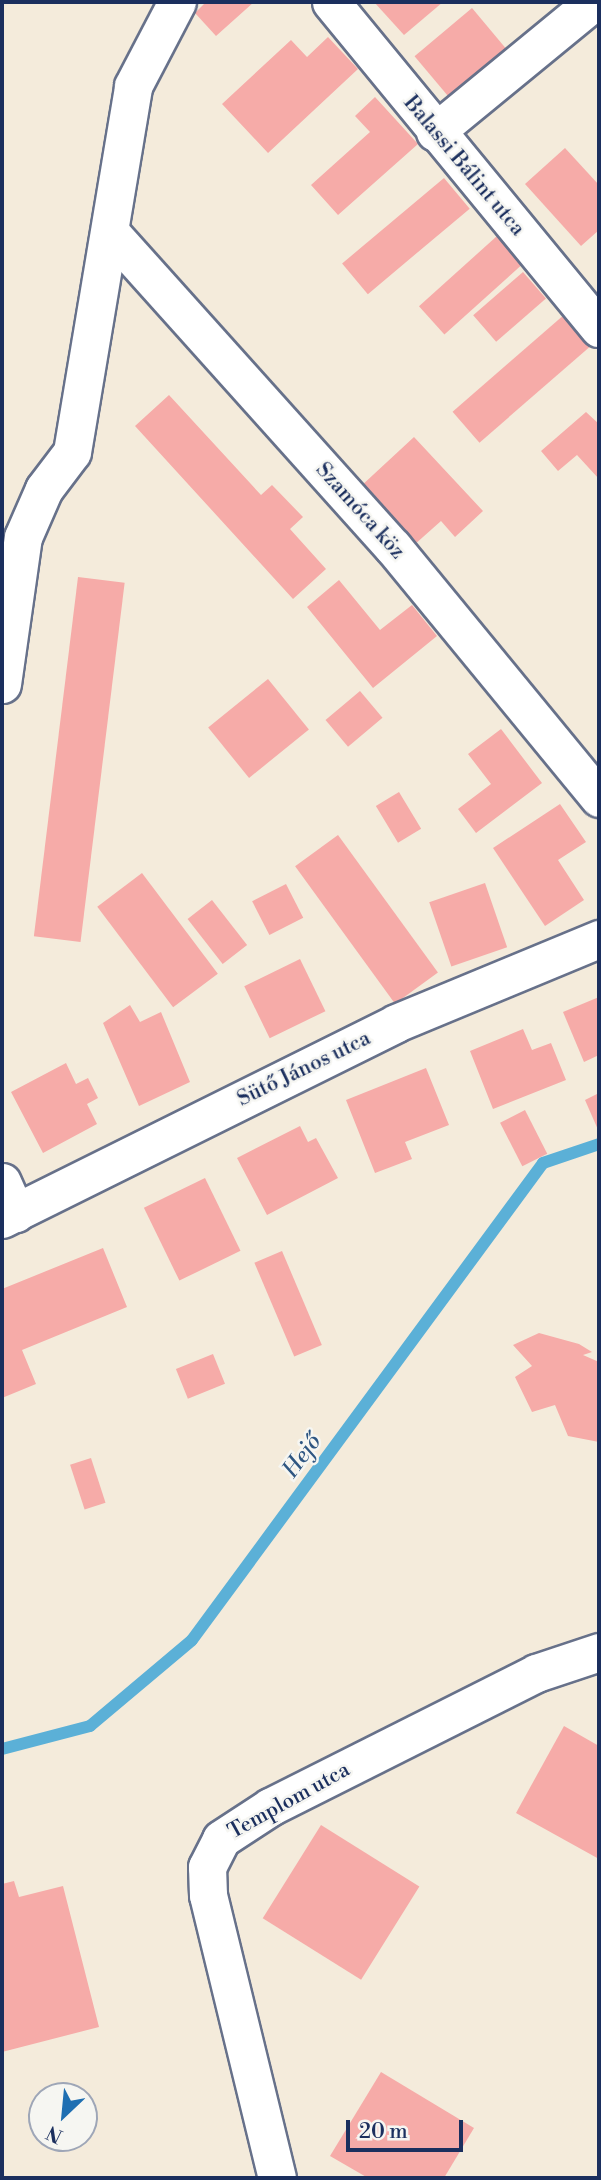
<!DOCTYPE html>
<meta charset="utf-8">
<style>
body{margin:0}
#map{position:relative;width:601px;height:2180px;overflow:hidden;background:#f4ebdb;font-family:"Libre Bodoni",serif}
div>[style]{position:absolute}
.stream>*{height:12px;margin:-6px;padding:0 6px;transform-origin:6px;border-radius:6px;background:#5bb0d7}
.building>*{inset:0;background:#f6aba8;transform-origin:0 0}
.roads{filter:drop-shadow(2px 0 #67718a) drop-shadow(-2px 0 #67718a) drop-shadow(0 2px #67718a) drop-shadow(0 -2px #67718a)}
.street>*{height:37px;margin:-18.5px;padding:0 18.5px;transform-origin:18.5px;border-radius:18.5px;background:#fff}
span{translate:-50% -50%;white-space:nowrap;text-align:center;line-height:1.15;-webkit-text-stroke:5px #f6f6f2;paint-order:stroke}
.street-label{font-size:21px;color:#1b2f5e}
.water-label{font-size:23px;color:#2e5682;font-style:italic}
.frame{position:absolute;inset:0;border:4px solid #1b2f5e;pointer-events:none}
.north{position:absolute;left:28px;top:2082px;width:70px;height:70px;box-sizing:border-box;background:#f6f6f2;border:2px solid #9ea6b7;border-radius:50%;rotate:206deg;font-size:19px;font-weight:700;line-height:28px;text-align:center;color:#1b2f5e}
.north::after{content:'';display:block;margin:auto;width:24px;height:32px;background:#1f6fb2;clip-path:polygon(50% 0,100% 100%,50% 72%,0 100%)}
.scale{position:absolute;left:346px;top:2120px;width:117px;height:32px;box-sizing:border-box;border:4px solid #1b2f5e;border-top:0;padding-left:9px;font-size:21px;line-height:24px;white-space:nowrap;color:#1b2f5e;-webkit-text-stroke:5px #f6f6f2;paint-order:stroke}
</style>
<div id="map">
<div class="stream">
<div style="left:2px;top:1749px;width:91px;rotate:-14.6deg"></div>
<div style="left:90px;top:1726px;width:133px;rotate:-40.1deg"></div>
<div style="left:192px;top:1640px;width:592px;rotate:-53.65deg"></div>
<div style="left:543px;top:1163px;width:59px;rotate:-18.7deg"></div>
</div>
<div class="building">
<div style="clip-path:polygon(206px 2px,254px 2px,216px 36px,195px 13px)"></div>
<div style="clip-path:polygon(374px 2px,443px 2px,404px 35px)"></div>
<div style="left:472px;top:8px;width:55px;height:75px;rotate:50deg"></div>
<div style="clip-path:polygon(328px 37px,358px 69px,268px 153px,222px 104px,291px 40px,307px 57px)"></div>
<div style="clip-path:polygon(375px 97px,418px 144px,338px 215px,311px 185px,370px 132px,355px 116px)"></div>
<div style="clip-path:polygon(565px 148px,599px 185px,599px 230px,581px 246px,525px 184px)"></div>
<div style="left:444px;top:178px;width:40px;height:133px;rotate:50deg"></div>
<div style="left:497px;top:236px;width:38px;height:105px;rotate:48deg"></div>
<div style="left:523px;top:272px;width:35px;height:66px;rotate:49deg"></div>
<div style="left:565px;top:314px;width:41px;height:149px;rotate:49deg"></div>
<div style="clip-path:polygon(169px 395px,261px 495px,272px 485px,303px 517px,290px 529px,326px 569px,293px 599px,135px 426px)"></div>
<div style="clip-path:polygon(586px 412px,599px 424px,599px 479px,577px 455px,558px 471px,541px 451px)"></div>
<div style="clip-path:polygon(414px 437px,483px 511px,455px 537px,441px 521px,414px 545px,360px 487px)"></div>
<div style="left:78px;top:577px;width:47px;height:362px;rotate:7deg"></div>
<div style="clip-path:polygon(339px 580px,380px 630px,412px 605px,437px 636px,373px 688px,307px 607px)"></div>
<div style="left:268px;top:679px;width:65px;height:77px;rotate:51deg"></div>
<div style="left:360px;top:691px;width:35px;height:45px;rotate:50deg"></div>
<div style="clip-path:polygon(501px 729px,542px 783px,476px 833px,458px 809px,491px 784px,468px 754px)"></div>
<div style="left:399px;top:792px;width:43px;height:27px;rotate:59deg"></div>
<div style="clip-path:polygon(560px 804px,586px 842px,558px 860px,584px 900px,545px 926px,493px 848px)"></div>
<div style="left:338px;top:835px;width:170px;height:53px;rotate:54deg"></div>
<div style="left:142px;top:873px;width:126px;height:56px;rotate:53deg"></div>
<div style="left:485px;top:883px;width:68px;height:59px;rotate:71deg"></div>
<div style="left:286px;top:884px;width:38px;height:38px;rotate:63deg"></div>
<div style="left:212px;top:900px;width:57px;height:31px;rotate:52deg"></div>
<div style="left:300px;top:959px;width:58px;height:62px;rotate:64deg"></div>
<div style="clip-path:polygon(599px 997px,599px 1055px,584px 1062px,563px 1012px)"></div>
<div style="clip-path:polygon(130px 1005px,140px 1022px,161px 1012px,190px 1082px,139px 1106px,103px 1023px)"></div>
<div style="clip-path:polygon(523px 1029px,532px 1050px,551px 1043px,566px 1080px,493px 1109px,470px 1051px)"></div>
<div style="clip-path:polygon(66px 1063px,76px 1084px,88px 1078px,98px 1098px,87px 1104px,97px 1124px,43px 1153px,11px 1092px)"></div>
<div style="clip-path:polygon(426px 1068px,449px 1125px,405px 1142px,412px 1159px,375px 1173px,346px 1100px)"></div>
<div style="clip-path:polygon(599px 1093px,599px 1132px,585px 1100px)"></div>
<div style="left:525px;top:1110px;width:49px;height:28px;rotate:63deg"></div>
<div style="clip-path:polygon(300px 1126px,308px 1142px,316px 1138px,338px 1178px,267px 1215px,237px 1158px)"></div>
<div style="left:205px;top:1178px;width:81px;height:68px;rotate:64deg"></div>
<div style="clip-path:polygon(103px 1248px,127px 1307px,22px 1350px,36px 1384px,2px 1398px,2px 1289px)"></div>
<div style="left:282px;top:1251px;width:102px;height:30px;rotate:67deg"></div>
<div style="clip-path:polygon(539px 1333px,579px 1344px,592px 1352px,583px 1355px,599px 1362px,599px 1442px,568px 1436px,555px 1405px,532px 1412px,515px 1377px,532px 1366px,513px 1345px)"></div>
<div style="left:213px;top:1354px;width:32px;height:40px;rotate:68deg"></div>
<div style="left:91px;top:1458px;width:47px;height:22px;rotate:72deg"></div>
<div style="clip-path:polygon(564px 1726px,599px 1746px,599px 1859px,516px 1813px)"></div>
<div style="left:321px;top:1825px;width:116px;height:110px;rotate:32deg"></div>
<div style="clip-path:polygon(14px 1881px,19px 1897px,63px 1886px,99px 2027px,2px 2052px,2px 1884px)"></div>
<div style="clip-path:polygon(381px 2072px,474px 2128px,444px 2178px,368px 2178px,330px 2156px)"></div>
</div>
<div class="roads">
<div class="street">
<div style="left:331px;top:2px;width:422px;rotate:50.6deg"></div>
<div style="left:435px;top:132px;width:205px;rotate:-39.4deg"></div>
<div style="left:111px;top:233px;width:422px;rotate:48.1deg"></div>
<div style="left:393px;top:547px;width:325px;rotate:50.6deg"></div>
<div style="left:2px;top:684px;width:148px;rotate:-81.9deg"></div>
<div style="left:23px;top:537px;width:52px;rotate:-66.4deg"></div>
<div style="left:44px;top:489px;width:46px;rotate:-52.9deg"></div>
<div style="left:72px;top:452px;width:371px;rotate:-80.5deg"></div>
<div style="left:133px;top:86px;width:95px;rotate:-62.4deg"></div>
<div style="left:2px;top:1182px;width:34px;rotate:66deg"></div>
<div style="left:2px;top:1219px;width:440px;rotate:-26.4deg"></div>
<div style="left:396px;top:1023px;width:220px;rotate:-22.5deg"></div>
<div style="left:277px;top:2178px;width:291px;rotate:-103.7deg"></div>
<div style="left:208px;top:1895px;width:28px;rotate:-92deg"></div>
<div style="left:207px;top:1867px;width:31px;rotate:-63deg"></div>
<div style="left:221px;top:1839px;width:59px;rotate:-33.1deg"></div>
<div style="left:270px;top:1807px;width:298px;rotate:-26.7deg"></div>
<div style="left:536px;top:1673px;width:66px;rotate:-18.4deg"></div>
</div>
</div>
<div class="street-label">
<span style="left:464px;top:166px;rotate:50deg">Balassi Bálint utca</span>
<span style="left:360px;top:511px;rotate:48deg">Szamóca köz</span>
<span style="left:304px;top:1069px;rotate:-26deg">Sütő János utca</span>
<span style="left:289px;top:1801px;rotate:-29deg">Templom utca</span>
</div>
<div class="water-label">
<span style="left:302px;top:1456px;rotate:-54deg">Hejő</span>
</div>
<div class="frame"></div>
<div class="north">N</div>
<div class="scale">20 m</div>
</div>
